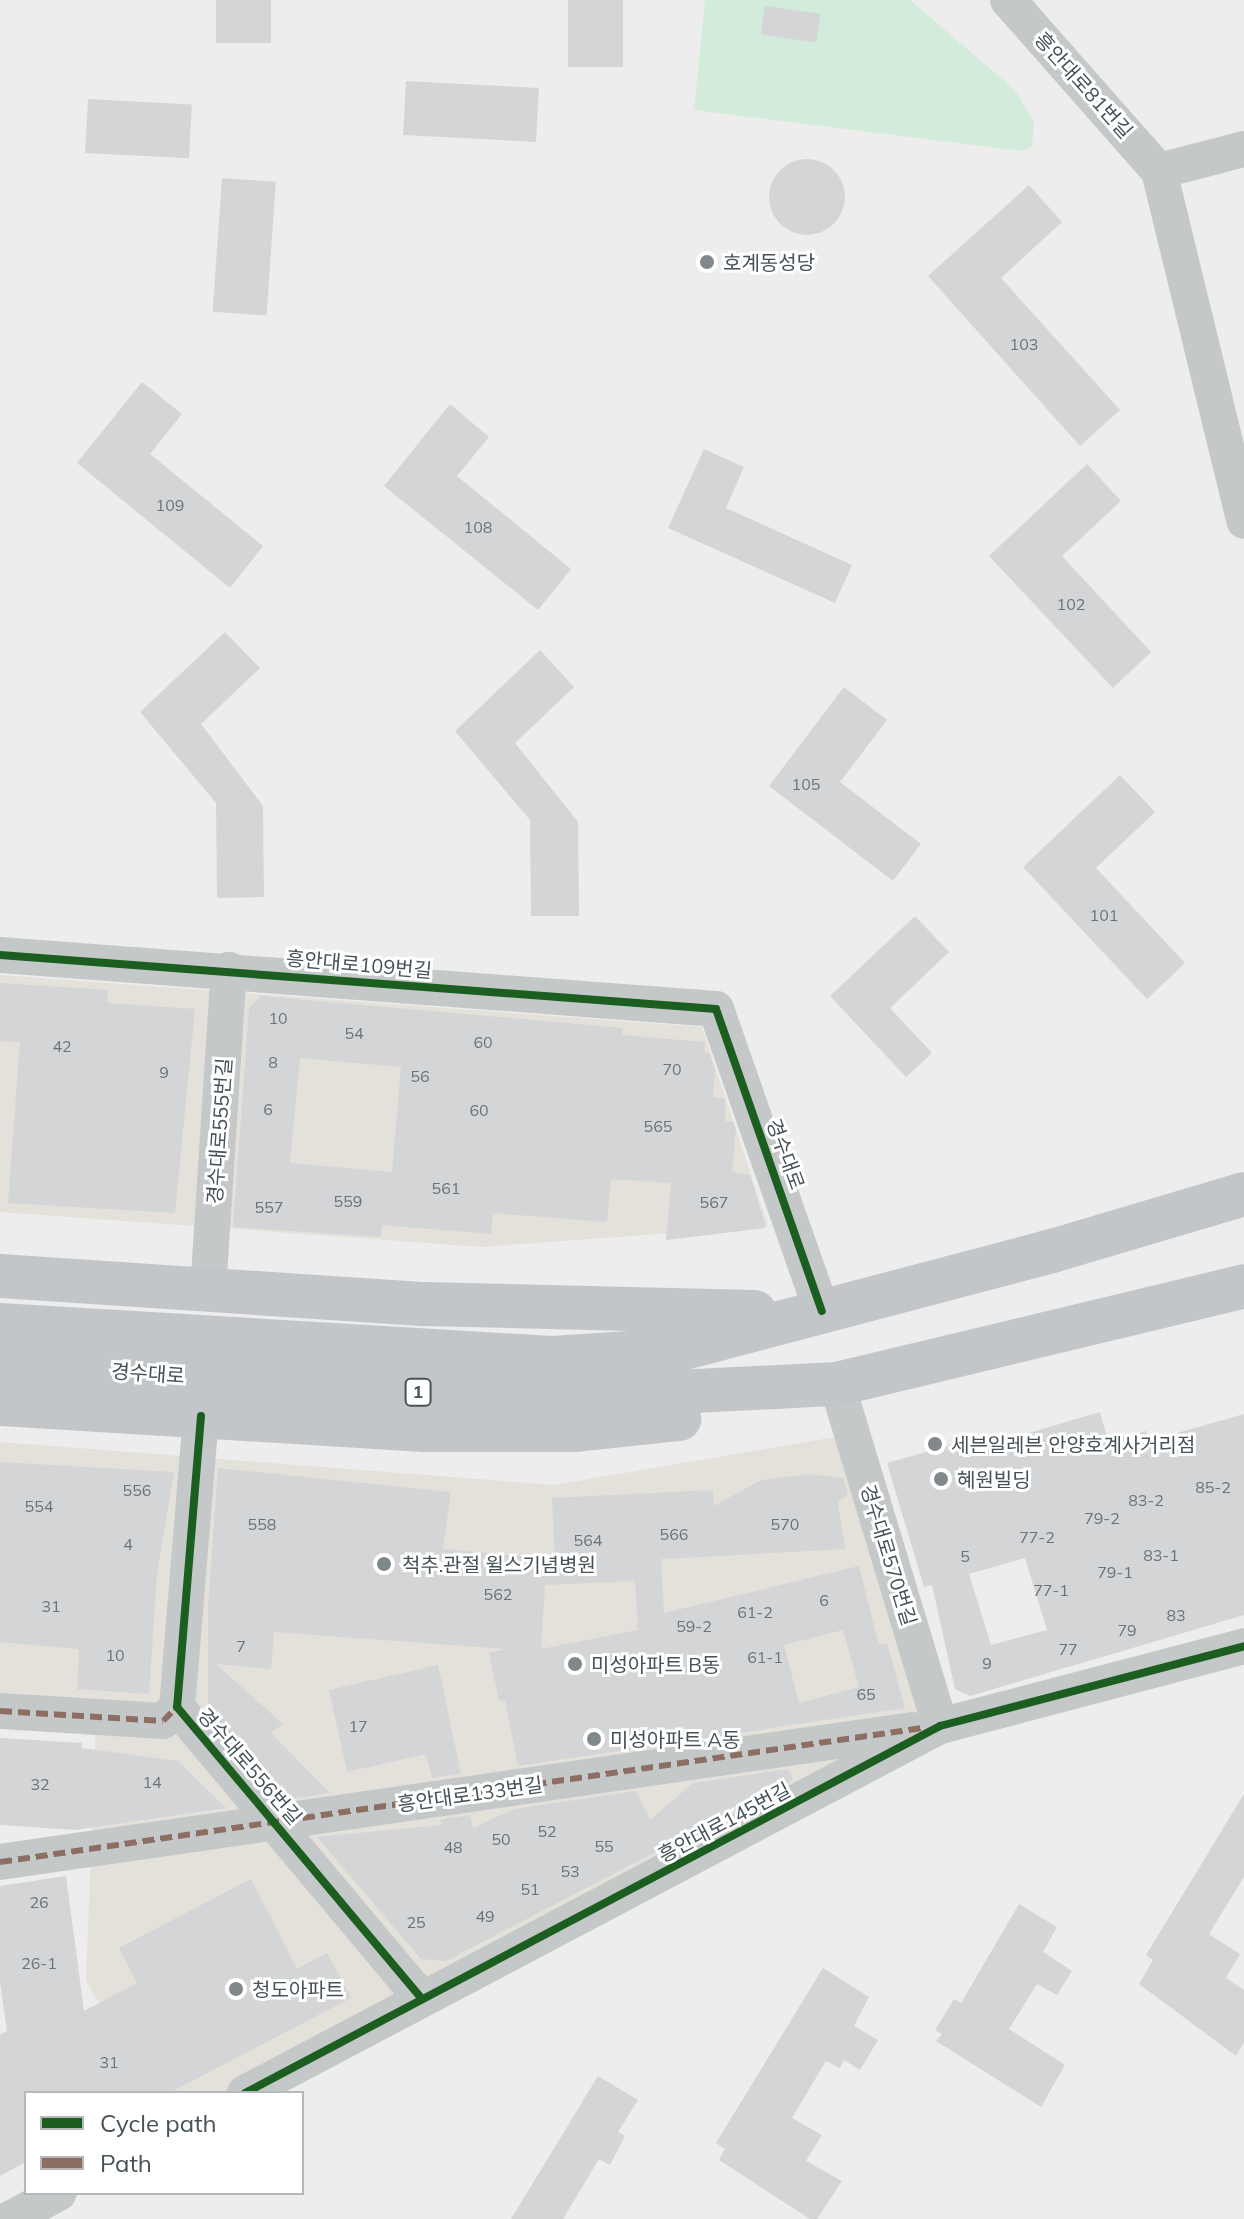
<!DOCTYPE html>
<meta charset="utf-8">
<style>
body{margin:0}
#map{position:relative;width:1244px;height:2219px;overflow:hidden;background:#eeeded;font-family:Mulish,"Noto Sans KR",sans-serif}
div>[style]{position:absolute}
.commercial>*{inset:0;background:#e4e0da}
.green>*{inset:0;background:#d3ebdb}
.building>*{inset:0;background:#d4d5d6;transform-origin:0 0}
.round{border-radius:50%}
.minor>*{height:36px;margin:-18px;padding:0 18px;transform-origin:18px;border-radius:18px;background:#c5c8c9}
.primary>*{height:44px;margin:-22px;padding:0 22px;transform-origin:22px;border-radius:22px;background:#c3c6c9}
.quiet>*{height:6px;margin-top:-3px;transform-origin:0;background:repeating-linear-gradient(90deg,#8d6e63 0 12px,transparent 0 18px)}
.cycleway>*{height:8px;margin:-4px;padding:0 4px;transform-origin:4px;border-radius:4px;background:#1b5e20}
.dots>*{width:22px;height:22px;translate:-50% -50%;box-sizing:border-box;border:4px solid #fff;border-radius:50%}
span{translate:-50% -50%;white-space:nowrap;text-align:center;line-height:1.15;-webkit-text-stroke:6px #fff;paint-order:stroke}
.number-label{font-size:16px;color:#6b7379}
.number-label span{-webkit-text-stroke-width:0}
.shield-label span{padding:2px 6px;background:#fff;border:2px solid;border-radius:6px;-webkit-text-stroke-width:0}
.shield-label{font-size:18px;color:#465158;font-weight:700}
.street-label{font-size:20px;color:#465158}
.poi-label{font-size:20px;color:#465158}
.left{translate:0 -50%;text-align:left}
.legend{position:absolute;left:24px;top:2091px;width:280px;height:104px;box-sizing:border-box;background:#fff;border:2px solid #b5b9bc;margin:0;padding:10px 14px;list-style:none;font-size:24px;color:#465158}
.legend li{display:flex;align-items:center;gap:16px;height:40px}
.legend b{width:40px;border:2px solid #b5b9bc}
</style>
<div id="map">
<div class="commercial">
<div style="clip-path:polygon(0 975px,702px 1027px,768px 1226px,482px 1247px,0 1212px)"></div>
<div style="clip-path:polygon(853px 1434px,940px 1726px,234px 2093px,153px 2093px,86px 1981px,96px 1722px,0 1713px,0 1442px,554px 1485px)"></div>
</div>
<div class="green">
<div style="clip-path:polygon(705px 0,910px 0,1015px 90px,1034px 123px,1032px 147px,1022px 151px,694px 110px)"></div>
</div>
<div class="building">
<div style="left:216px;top:0;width:55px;height:43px"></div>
<div style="left:568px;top:0;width:55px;height:67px"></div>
<div style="left:765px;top:6px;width:56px;height:29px;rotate:8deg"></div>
<div style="left:406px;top:81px;width:133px;height:54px;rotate:3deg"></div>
<div style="left:88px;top:99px;width:104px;height:54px;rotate:3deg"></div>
<div class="round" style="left:769px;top:159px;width:76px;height:76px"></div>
<div style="left:222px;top:178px;width:54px;height:134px;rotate:4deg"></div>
<div style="clip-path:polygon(1029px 185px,1062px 222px,1001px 278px,1120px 410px,1080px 446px,928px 276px)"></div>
<div style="clip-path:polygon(142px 382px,182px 414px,150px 454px,263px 546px,230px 588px,77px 463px)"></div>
<div style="clip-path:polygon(450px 404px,489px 437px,457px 476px,571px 569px,538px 610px,384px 486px)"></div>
<div style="clip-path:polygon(704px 449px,744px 467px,726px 508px,852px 565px,835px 603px,668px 528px)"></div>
<div style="clip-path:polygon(1087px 464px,1121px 501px,1062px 556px,1151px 652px,1113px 688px,989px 556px)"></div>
<div style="clip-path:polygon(225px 632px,260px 668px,201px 724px,263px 806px,264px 897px,217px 898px,216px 803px,140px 712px)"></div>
<div style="clip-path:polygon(540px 650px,574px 687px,515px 743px,578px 822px,579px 916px,531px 916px,530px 820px,455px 731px)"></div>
<div style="clip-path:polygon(844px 687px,887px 720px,840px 782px,921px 844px,893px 881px,769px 786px)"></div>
<div style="clip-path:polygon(1120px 775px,1155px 812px,1096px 868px,1185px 963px,1147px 999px,1023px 867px)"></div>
<div style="clip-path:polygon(915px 916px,949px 952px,890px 1008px,932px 1053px,906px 1077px,830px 996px)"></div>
<div style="clip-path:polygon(0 983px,108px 990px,107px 1003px,195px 1009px,175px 1213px,8px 1203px,20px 1042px,0 1041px)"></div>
<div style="clip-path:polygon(evenodd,261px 996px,623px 1028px,622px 1035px,705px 1042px,704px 1052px,709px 1053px,715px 1069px,713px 1097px,725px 1099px,725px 1121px,733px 1122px,736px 1129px,732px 1172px,750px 1175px,766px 1228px,666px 1240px,671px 1183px,611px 1179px,607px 1222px,493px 1213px,491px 1234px,382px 1225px,381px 1237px,233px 1227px,249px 1008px,261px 996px,300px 1058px,401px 1067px,392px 1172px,290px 1163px,300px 1058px)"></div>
<div style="clip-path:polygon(evenodd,1100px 1412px,1108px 1441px,1146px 1431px,1149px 1441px,1244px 1414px,1244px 1615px,970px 1696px,955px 1689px,932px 1585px,924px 1587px,887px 1463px,978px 1437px,981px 1447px,1100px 1412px,1025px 1558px,1047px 1630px,991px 1645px,969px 1574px,1025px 1558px)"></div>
<div style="clip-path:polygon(0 1462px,174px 1472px,157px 1574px,149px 1694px,77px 1689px,79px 1649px,0 1642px)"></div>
<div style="clip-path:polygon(evenodd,218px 1468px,451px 1492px,443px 1549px,555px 1559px,552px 1498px,713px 1490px,714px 1506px,761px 1480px,809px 1474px,843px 1478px,848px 1494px,838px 1502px,845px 1549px,661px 1559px,664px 1613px,859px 1566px,879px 1645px,887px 1643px,905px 1708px,518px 1766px,505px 1700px,499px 1701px,489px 1653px,506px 1649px,274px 1632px,271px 1669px,216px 1664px,283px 1724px,271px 1733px,330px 1793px,283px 1800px,208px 1711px,208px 1607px,218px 1468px,635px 1581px,638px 1630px,541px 1649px,545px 1585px,635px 1581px,218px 1468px,843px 1630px,859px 1687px,799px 1703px,784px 1645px,843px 1630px)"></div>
<div style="clip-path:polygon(438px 1665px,461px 1774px,432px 1778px,426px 1754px,347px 1772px,329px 1690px)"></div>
<div style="clip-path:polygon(0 1738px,82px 1743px,82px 1748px,178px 1761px,226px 1808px,75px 1830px,0 1825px)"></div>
<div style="clip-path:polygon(788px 1769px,793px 1780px,446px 1961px,421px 1959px,317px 1837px,442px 1825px,440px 1820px,470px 1815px,473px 1828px,514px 1809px,636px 1791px,650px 1820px,693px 1783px)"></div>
<div style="clip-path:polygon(1244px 1794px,1244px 1877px,1209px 1934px,1240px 1954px,1226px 1978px,1244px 1990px,1244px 2042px,1236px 2056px,1139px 1984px,1153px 1960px,1146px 1955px)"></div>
<div style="clip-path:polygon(66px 1876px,84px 2011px,137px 1983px,119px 1948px,251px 1879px,297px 1969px,327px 1953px,351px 1998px,169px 2093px,26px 2093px,26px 2162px,0 2176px,0 2035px,7px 2031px,0 1982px,0 1886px)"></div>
<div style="clip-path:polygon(1019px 1904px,1057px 1927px,1043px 1952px,1072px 1971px,1057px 1995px,1037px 1984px,1009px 2029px,1065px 2065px,1041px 2107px,936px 2041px,942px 2034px,935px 2030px,954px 1999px,961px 2003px)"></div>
<div style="clip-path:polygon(823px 1968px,869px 1997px,854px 2026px,878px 2040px,860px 2070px,844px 2060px,840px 2068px,826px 2061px,792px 2118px,822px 2135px,806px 2161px,842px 2181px,817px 2219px,810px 2219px,719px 2160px,725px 2149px,716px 2143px)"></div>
<div style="clip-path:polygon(598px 2076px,638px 2100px,618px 2132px,625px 2136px,610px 2165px,599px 2159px,563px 2219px,511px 2219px)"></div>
</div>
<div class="minor">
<div style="left:1008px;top:0;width:228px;rotate:48.6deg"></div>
<div style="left:1159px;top:171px;width:360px;rotate:76.3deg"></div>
<div style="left:1159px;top:171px;width:88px;rotate:-14.5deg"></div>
<div style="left:0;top:955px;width:718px;rotate:4.31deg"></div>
<div style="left:716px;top:1009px;width:320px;rotate:70.7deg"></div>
<div style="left:208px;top:1291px;width:322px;rotate:-86.3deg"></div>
<div style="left:837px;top:1384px;width:357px;rotate:73.2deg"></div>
<div style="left:201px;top:1416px;width:292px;rotate:94.7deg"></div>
<div style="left:177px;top:1707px;width:380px;rotate:50deg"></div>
<div style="left:0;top:1711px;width:163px;rotate:3.5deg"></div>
<div style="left:163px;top:1721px;width:20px;rotate:-45deg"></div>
<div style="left:0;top:1862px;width:922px;rotate:-8.23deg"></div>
<div style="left:245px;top:2093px;width:786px;rotate:-27.84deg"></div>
<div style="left:940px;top:1726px;width:314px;rotate:-14.7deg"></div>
<div style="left:10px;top:2219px;width:55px;rotate:-28deg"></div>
</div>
<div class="primary">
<div style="left:0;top:1276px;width:426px;rotate:3.8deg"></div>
<div style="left:425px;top:1304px;width:330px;rotate:1.4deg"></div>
<div style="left:0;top:1325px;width:553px;rotate:3.42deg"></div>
<div style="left:552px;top:1358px;width:125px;rotate:-3.7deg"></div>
<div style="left:677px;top:1350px;width:388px;rotate:-14.8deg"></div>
<div style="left:1052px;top:1251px;width:200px;rotate:-16.5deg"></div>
<div style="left:0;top:1363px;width:429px;rotate:3.9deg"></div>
<div style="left:428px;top:1392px;width:150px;rotate:1.9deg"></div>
<div style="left:578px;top:1397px;width:259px;rotate:-2.9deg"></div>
<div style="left:837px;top:1384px;width:419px;rotate:-13.5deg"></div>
<div style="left:0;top:1404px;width:425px;rotate:3.5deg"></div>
<div style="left:424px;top:1430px;width:150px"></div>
<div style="left:574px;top:1430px;width:106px;rotate:-6deg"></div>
</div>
<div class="quiet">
<div style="left:0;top:1711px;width:163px;rotate:3.5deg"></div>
<div style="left:163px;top:1721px;width:20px;rotate:-45deg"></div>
<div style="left:177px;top:1707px;width:5px;rotate:53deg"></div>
<div style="left:0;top:1862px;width:932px;rotate:-8.27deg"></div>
</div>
<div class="cycleway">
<div style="left:0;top:955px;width:718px;rotate:4.31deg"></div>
<div style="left:716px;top:1009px;width:320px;rotate:70.7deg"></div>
<div style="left:201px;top:1416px;width:292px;rotate:94.7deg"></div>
<div style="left:177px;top:1707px;width:380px;rotate:50deg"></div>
<div style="left:245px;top:2093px;width:786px;rotate:-27.84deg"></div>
<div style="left:940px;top:1726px;width:314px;rotate:-14.7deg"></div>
</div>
<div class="dots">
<div style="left:707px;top:262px;background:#81888c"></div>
<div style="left:935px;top:1444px;background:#81888c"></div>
<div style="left:941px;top:1479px;background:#81888c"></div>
<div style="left:384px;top:1564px;background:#81888c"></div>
<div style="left:575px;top:1664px;background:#81888c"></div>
<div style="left:594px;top:1739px;background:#81888c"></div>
<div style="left:236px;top:1989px;background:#81888c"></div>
</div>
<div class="number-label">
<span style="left:1024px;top:344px">103</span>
<span style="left:170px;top:505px">109</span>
<span style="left:478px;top:527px">108</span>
<span style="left:1071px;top:604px">102</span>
<span style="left:806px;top:784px">105</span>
<span style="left:1104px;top:915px">101</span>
<span style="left:278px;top:1018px">10</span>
<span style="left:354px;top:1033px">54</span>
<span style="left:483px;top:1042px">60</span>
<span style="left:62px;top:1046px">42</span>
<span style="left:273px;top:1062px">8</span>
<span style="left:672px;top:1069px">70</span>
<span style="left:164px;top:1072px">9</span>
<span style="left:420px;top:1076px">56</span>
<span style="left:268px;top:1109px">6</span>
<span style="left:479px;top:1110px">60</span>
<span style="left:658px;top:1126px">565</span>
<span style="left:446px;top:1188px">561</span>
<span style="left:348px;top:1201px">559</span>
<span style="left:714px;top:1202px">567</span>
<span style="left:269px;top:1207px">557</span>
<span style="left:1213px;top:1487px">85-2</span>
<span style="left:137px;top:1490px">556</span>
<span style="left:1146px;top:1500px">83-2</span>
<span style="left:39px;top:1506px">554</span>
<span style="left:1102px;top:1518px">79-2</span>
<span style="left:262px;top:1524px">558</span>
<span style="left:785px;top:1524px">570</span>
<span style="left:674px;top:1534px">566</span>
<span style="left:1037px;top:1537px">77-2</span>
<span style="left:588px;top:1540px">564</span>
<span style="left:128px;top:1544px">4</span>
<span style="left:1161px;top:1555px">83-1</span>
<span style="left:965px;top:1556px">5</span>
<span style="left:1115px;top:1572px">79-1</span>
<span style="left:1051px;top:1590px">77-1</span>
<span style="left:498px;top:1594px">562</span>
<span style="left:824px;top:1600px">6</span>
<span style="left:51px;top:1606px">31</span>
<span style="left:755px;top:1612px">61-2</span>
<span style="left:1176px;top:1615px">83</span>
<span style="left:694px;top:1626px">59-2</span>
<span style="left:1127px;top:1630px">79</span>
<span style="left:241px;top:1646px">7</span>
<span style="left:1068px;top:1649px">77</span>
<span style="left:115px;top:1655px">10</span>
<span style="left:765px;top:1657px">61-1</span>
<span style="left:987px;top:1663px">9</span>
<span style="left:866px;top:1694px">65</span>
<span style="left:358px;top:1726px">17</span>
<span style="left:152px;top:1782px">14</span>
<span style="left:40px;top:1784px">32</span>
<span style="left:547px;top:1831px">52</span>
<span style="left:501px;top:1839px">50</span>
<span style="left:604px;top:1846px">55</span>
<span style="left:453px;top:1847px">48</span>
<span style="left:570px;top:1871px">53</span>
<span style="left:530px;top:1889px">51</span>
<span style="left:39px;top:1902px">26</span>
<span style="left:485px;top:1916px">49</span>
<span style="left:416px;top:1922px">25</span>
<span style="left:39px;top:1963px">26-1</span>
<span style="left:109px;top:2062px">31</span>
</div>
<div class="shield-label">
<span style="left:418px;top:1392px">1</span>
</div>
<div class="street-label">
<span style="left:1084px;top:85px;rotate:48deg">흥안대로81번길</span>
<span style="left:359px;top:964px;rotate:5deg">흥안대로109번길</span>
<span style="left:219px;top:1131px;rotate:-86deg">경수대로555번길</span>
<span style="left:786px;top:1154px;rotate:70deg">경수대로</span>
<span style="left:148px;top:1373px;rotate:4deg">경수대로</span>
<span style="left:889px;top:1555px;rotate:73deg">경수대로570번길</span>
<span style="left:250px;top:1766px;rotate:49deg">경수대로556번길</span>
<span style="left:470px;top:1794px;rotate:-8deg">흥안대로133번길</span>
<span style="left:724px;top:1822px;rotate:-28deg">흥안대로145번길</span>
</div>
<div class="poi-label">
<span class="left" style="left:723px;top:262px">호계동성당</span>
<span class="left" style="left:951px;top:1444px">세븐일레븐 안양호계사거리점</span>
<span class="left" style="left:957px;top:1479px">혜원빌딩</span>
<span class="left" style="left:402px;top:1564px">척추.관절 윌스기념병원</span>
<span class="left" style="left:591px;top:1664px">미성아파트 B동</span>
<span class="left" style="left:610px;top:1739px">미성아파트 A동</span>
<span class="left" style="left:252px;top:1989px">청도아파트</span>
</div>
<ul class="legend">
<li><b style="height:10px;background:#1b5e20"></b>Cycle path</li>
<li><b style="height:10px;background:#8d6e63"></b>Path</li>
</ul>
</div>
